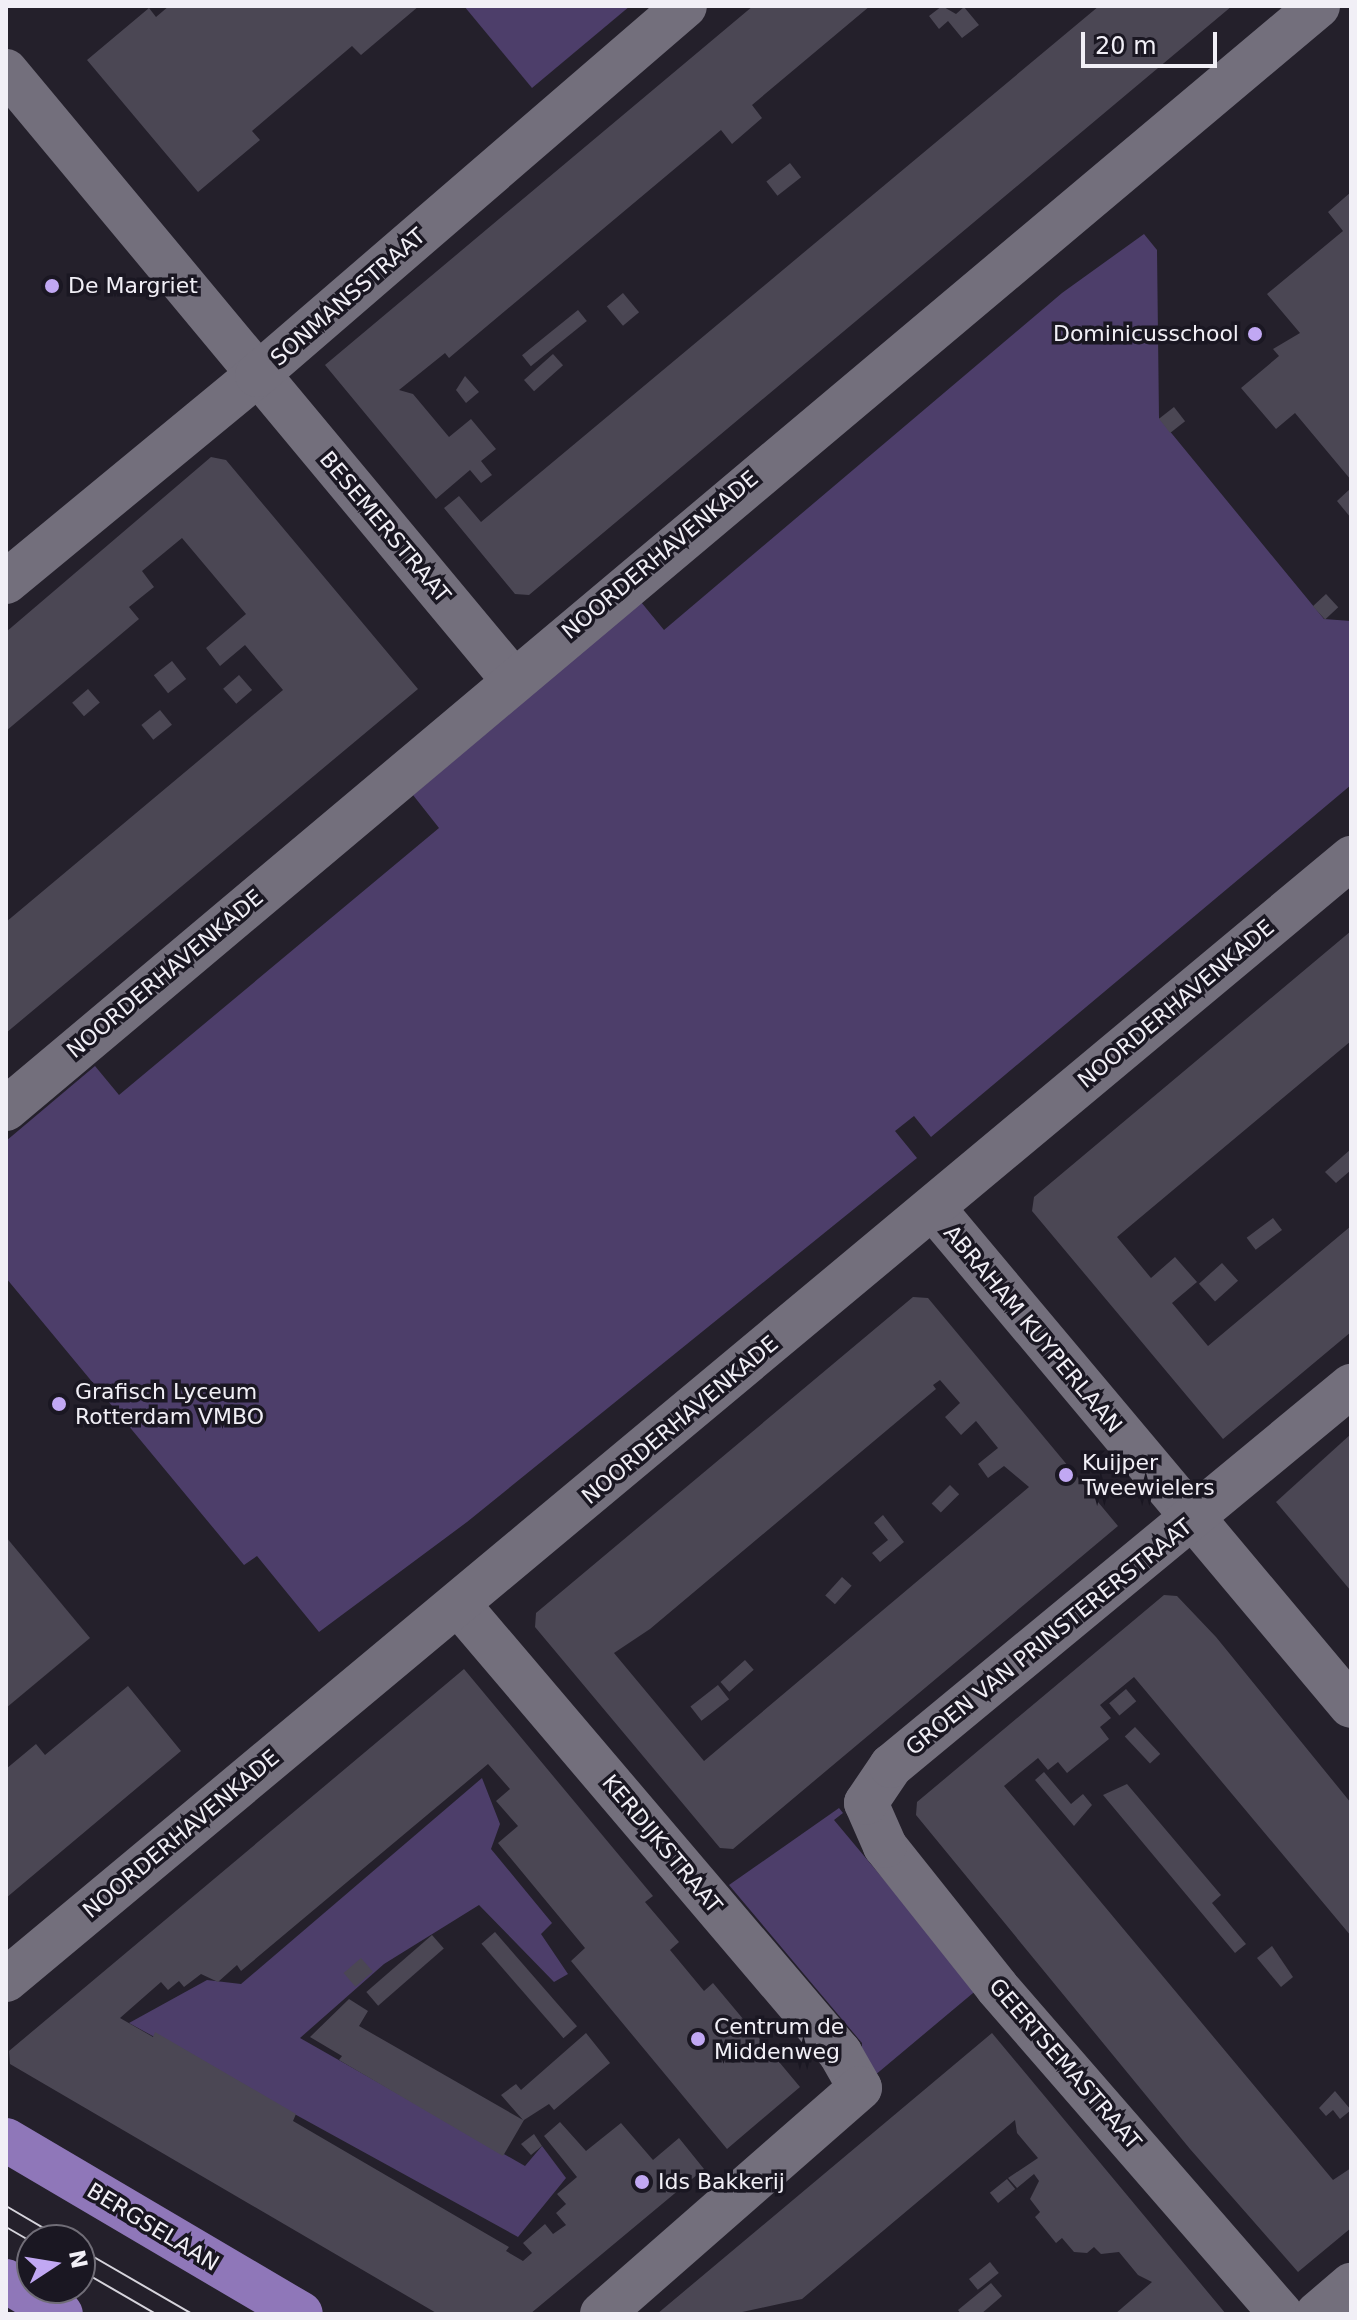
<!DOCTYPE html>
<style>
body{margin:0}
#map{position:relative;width:1357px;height:2320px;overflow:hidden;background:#24202b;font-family:"DejaVu Sans",sans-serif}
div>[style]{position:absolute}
.green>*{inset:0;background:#4d3e6a}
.building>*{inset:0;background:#4b4754;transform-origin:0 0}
.minor>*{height:44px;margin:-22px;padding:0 22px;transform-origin:22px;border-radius:22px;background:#736f7c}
.major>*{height:44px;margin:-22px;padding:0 22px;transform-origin:22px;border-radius:22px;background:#8f77b9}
.tram>*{height:2px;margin:-1px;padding:0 1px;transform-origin:1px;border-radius:1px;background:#d6d4dc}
.dots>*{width:22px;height:22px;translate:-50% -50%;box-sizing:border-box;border:4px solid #1a1722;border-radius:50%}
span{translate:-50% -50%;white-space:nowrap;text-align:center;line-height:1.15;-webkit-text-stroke:7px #1a1722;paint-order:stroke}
.poi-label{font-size:22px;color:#f1eff6}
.left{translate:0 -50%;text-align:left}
.right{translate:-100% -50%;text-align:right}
.street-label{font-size:22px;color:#f1eff6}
.frame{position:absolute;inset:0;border:8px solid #f1eff6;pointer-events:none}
.north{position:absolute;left:16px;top:2224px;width:80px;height:80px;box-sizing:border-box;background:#1a1722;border:2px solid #706d77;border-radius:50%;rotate:78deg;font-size:22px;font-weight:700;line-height:32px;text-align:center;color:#f1eff6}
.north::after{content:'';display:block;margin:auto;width:28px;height:36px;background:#c1a8f3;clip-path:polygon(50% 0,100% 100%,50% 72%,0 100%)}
.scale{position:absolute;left:1081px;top:32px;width:136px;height:36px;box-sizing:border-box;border:4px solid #f1eff6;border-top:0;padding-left:10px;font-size:24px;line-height:28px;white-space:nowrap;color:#f1eff6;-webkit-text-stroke:6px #1a1722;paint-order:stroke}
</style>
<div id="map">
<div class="green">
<div style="clip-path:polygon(464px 6px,630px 6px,532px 88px)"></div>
<div style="clip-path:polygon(1144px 234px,1157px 250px,1159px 418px,1324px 619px,1351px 621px,1351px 785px,931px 1137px,914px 1116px,895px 1131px,917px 1158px,467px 1522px,319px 1632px,257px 1556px,244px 1565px,6px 1278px,6px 1141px,95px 1066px,119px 1095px,439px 828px,413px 795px,641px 602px,664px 630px,1062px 293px)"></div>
<div style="clip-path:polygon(482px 1778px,500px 1824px,491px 1849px,552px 1923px,541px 1934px,568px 1974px,554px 1982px,479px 1905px,384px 1964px,300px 2038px,525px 2166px,542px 2146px,566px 2178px,518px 2237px,129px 2023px,207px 1980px,241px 1984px)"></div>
<div style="clip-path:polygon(839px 1808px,843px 1813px,834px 1820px,967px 1979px,985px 1983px,874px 2076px,862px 2060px,862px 2043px,729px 1885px)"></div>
</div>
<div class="building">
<div style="clip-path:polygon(169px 6px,419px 6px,361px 55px,352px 46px,252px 131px,260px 140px,198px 192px,87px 60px,149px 8px,156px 17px)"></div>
<div style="clip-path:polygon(753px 6px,870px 6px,752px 105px,762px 118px,732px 144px,721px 130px,449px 358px,445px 353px,399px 390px,413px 394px,449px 437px,471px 419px,496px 449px,481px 461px,492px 475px,481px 483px,470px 470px,436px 499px,325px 365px)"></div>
<div style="clip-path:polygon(942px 6px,956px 14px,964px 7px,979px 25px,962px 38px,948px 21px,939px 29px,929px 16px)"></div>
<div style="clip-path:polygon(1099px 6px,1232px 6px,529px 595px,515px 594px,444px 508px,459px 496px,481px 522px)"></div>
<div style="left:790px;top:163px;width:18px;height:30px;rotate:52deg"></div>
<div style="clip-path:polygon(1351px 192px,1351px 480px,1295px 413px,1276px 429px,1241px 388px,1279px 356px,1273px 349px,1300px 333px,1267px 294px,1343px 231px,1328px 212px)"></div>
<div style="left:623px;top:293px;width:25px;height:21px;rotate:50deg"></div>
<div style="left:578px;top:310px;width:14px;height:72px;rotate:51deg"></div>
<div style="left:553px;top:354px;width:15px;height:39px;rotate:48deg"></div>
<div style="clip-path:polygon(465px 376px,479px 392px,466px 403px,456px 390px)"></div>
<div style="left:1174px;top:407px;width:18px;height:19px;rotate:52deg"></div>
<div style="clip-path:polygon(211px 457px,226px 460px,418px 689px,6px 1033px,6px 922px,283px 690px,245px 645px,220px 666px,206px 648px,246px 614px,182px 538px,142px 571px,154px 587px,129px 607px,139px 619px,6px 731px,6px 632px)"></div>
<div style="clip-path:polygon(1351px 488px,1351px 518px,1337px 501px)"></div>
<div style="left:1326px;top:594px;width:18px;height:18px;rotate:47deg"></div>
<div style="left:172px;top:661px;width:23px;height:23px;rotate:52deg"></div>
<div style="left:239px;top:675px;width:20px;height:21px;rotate:49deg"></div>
<div style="left:88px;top:689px;width:18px;height:21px;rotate:49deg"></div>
<div style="left:160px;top:710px;width:19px;height:24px;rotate:51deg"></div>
<div style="clip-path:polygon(1351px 931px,1351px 1041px,1117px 1237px,1151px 1278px,1175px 1257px,1197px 1282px,1172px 1303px,1208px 1346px,1351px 1226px,1351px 1332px,1223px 1439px,1032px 1211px,1034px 1197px)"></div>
<div style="clip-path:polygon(1351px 1149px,1351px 1170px,1336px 1183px,1325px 1172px)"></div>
<div style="left:1273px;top:1218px;width:15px;height:33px;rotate:53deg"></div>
<div style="left:1222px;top:1263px;width:24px;height:31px;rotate:48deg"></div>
<div style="clip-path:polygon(evenodd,913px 1297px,928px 1298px,1118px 1526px,733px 1849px,720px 1848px,535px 1627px,536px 1613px,913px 1297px,940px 1380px,960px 1403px,945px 1417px,961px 1435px,976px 1421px,998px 1448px,978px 1464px,988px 1478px,1004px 1466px,1029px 1487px,704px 1761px,614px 1653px,650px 1629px,936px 1389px,933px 1385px,940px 1380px)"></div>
<div style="clip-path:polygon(1351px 1434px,1351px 1591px,1276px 1502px)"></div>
<div style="left:950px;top:1485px;width:13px;height:26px;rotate:45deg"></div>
<div style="clip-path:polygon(883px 1515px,904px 1542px,880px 1562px,872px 1553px,888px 1540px,874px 1523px)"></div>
<div style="clip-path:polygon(6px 1537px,90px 1638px,6px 1708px)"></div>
<div style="left:842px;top:1577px;width:13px;height:25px;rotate:42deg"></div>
<div style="clip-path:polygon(1164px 1595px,1177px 1596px,1216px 1637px,1351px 1803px,1351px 1936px,1134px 1677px,1100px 1705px,1111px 1718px,1100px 1727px,1109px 1739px,1067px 1773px,1058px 1762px,1048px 1770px,1038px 1758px,1004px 1786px,1333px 2180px,1351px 2168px,1351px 2228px,1298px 2272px,1190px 2149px,916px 1815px,917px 1802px)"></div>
<div style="left:745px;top:1660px;width:13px;height:33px;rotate:48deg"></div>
<div style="clip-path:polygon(464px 1669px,653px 1896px,645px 1902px,679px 1942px,670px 1950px,704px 1991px,713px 1983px,800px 2087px,727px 2149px,571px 1961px,585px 1948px,498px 1843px,518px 1826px,496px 1801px,510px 1789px,488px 1764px,241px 1971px,237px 1965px,218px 1982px,201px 1974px,184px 1987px,179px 1981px,168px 1990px,161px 1982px,120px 2018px,153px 2037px,155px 2032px,296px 2114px,293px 2121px,509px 2247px,506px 2251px,523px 2261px,532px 2253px,523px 2243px,545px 2224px,553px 2234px,566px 2225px,556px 2213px,566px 2204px,557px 2194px,577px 2177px,544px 2136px,560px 2122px,586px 2151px,621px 2123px,653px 2160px,679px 2138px,704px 2169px,530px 2314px,438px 2314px,10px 2064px,9px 2051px)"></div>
<div style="left:718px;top:1685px;width:18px;height:35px;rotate:52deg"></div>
<div style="clip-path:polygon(128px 1686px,181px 1751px,6px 1898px,6px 1769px,36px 1744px,45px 1755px)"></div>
<div style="left:1126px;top:1689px;width:16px;height:22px;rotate:50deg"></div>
<div style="left:1135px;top:1727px;width:37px;height:14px;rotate:47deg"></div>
<div style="clip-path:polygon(1044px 1772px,1071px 1804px,1083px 1794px,1092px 1805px,1074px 1826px,1035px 1780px)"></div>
<div style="clip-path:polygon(1127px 1784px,1221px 1895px,1212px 1903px,1246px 1944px,1235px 1953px,1103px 1795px)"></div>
<div style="left:495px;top:1932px;width:125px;height:18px;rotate:49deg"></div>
<div style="left:432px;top:1935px;width:18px;height:87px;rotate:49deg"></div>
<div style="clip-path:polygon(1272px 1946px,1293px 1977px,1281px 1987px,1257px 1958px)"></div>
<div style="left:361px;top:1958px;width:18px;height:23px;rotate:49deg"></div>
<div style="clip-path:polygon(349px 1999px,368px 2011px,359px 2026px,523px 2120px,501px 2095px,516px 2084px,521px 2090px,586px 2033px,610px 2063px,554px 2110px,549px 2104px,524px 2120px,503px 2156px,339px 2060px,342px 2056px,310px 2037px)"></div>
<div style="clip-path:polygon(992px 2033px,1226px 2314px,1115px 2314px,1152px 2282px,1138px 2275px,1119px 2252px,1101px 2254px,1094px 2247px,1087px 2253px,1074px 2252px,1062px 2238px,1056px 2243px,1035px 2217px,1040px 2212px,1030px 2199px,1039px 2181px,1034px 2174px,1017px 2188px,1008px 2178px,1038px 2158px,1017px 2133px,1015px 2120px,802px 2299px,733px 2314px,657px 2314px)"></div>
<div style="clip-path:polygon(1335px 2091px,1351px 2110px,1340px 2119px,1333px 2110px,1326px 2116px,1319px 2108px)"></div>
<div style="clip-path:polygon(534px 2134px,542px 2146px,531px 2155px,521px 2144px)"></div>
<div style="left:1007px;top:2179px;width:13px;height:22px;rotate:51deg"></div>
<div style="left:990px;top:2262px;width:14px;height:27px;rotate:51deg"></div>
<div style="clip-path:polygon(991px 2283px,1002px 2296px,981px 2314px,961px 2314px,958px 2310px)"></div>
</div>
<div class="minor">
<div style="left:6px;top:71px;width:792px;rotate:50.22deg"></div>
<div style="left:6px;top:582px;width:325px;rotate:-39.5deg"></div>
<div style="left:257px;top:375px;width:565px;rotate:-40.77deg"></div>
<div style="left:6px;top:1109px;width:1714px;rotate:-40.05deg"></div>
<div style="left:933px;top:1208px;width:650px;rotate:49.99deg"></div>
<div style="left:458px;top:1604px;width:590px;rotate:49.61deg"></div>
<div style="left:840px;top:2053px;width:40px;rotate:60.3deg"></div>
<div style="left:860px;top:2088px;width:343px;rotate:138.8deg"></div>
<div style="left:6px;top:1980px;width:1752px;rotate:-39.83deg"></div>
<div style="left:1281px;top:2314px;width:433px;rotate:-131deg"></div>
<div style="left:997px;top:1987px;width:180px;rotate:-128.5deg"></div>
<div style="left:885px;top:1846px;width:47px;rotate:-113.8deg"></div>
<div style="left:866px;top:1803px;width:45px;rotate:-56deg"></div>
<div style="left:891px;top:1766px;width:597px;rotate:-39.56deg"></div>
<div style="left:1317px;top:2314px;width:45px;rotate:-40.5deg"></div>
</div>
<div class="major">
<div style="left:6px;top:2140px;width:342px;rotate:30.5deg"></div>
<div style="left:6px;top:2281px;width:64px;rotate:31deg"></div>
</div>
<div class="tram">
<div style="left:6px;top:2206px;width:67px;rotate:30.4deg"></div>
<div style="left:6px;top:2227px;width:30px;rotate:30deg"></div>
<div style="left:80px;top:2249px;width:129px;rotate:30.1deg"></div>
<div style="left:80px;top:2270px;width:88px;rotate:30.1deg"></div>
</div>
<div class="dots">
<div style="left:52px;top:286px;background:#c1a8f3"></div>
<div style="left:1255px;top:334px;background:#c1a8f3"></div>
<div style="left:59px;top:1404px;background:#c1a8f3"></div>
<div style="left:1066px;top:1475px;background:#c1a8f3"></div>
<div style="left:698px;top:2039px;background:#c1a8f3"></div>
<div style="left:642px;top:2182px;background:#c1a8f3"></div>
</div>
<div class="poi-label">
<span class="left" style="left:68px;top:286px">De Margriet</span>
<span class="right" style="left:1239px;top:334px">Dominicusschool</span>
<span class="left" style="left:75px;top:1404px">Grafisch Lyceum<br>Rotterdam VMBO</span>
<span class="left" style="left:1082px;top:1475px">Kuijper<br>Tweewielers</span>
<span class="left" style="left:714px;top:2039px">Centrum de<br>Middenweg</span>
<span class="left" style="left:658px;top:2182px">Ids Bakkerij</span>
</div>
<div class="street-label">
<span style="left:348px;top:297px;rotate:-41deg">SONMANSSTRAAT</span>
<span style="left:385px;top:527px;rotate:50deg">BESEMERSTRAAT</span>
<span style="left:660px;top:555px;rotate:-40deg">NOORDERHAVENKADE</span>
<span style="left:165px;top:974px;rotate:-40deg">NOORDERHAVENKADE</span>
<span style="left:1176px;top:1004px;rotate:-40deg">NOORDERHAVENKADE</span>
<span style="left:1033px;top:1329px;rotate:50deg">ABRAHAM KUYPERLAAN</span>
<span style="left:680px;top:1420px;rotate:-40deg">NOORDERHAVENKADE</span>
<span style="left:1049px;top:1637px;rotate:-39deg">GROEN VAN PRINSTERERSTRAAT</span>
<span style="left:181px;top:1834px;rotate:-40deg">NOORDERHAVENKADE</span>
<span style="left:662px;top:1844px;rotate:50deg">KERDIJKSTRAAT</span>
<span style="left:1065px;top:2064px;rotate:49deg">GEERTSEMASTRAAT</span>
<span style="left:153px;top:2227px;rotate:31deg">BERGSELAAN</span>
</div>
<div class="frame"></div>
<div class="north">N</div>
<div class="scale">20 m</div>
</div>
